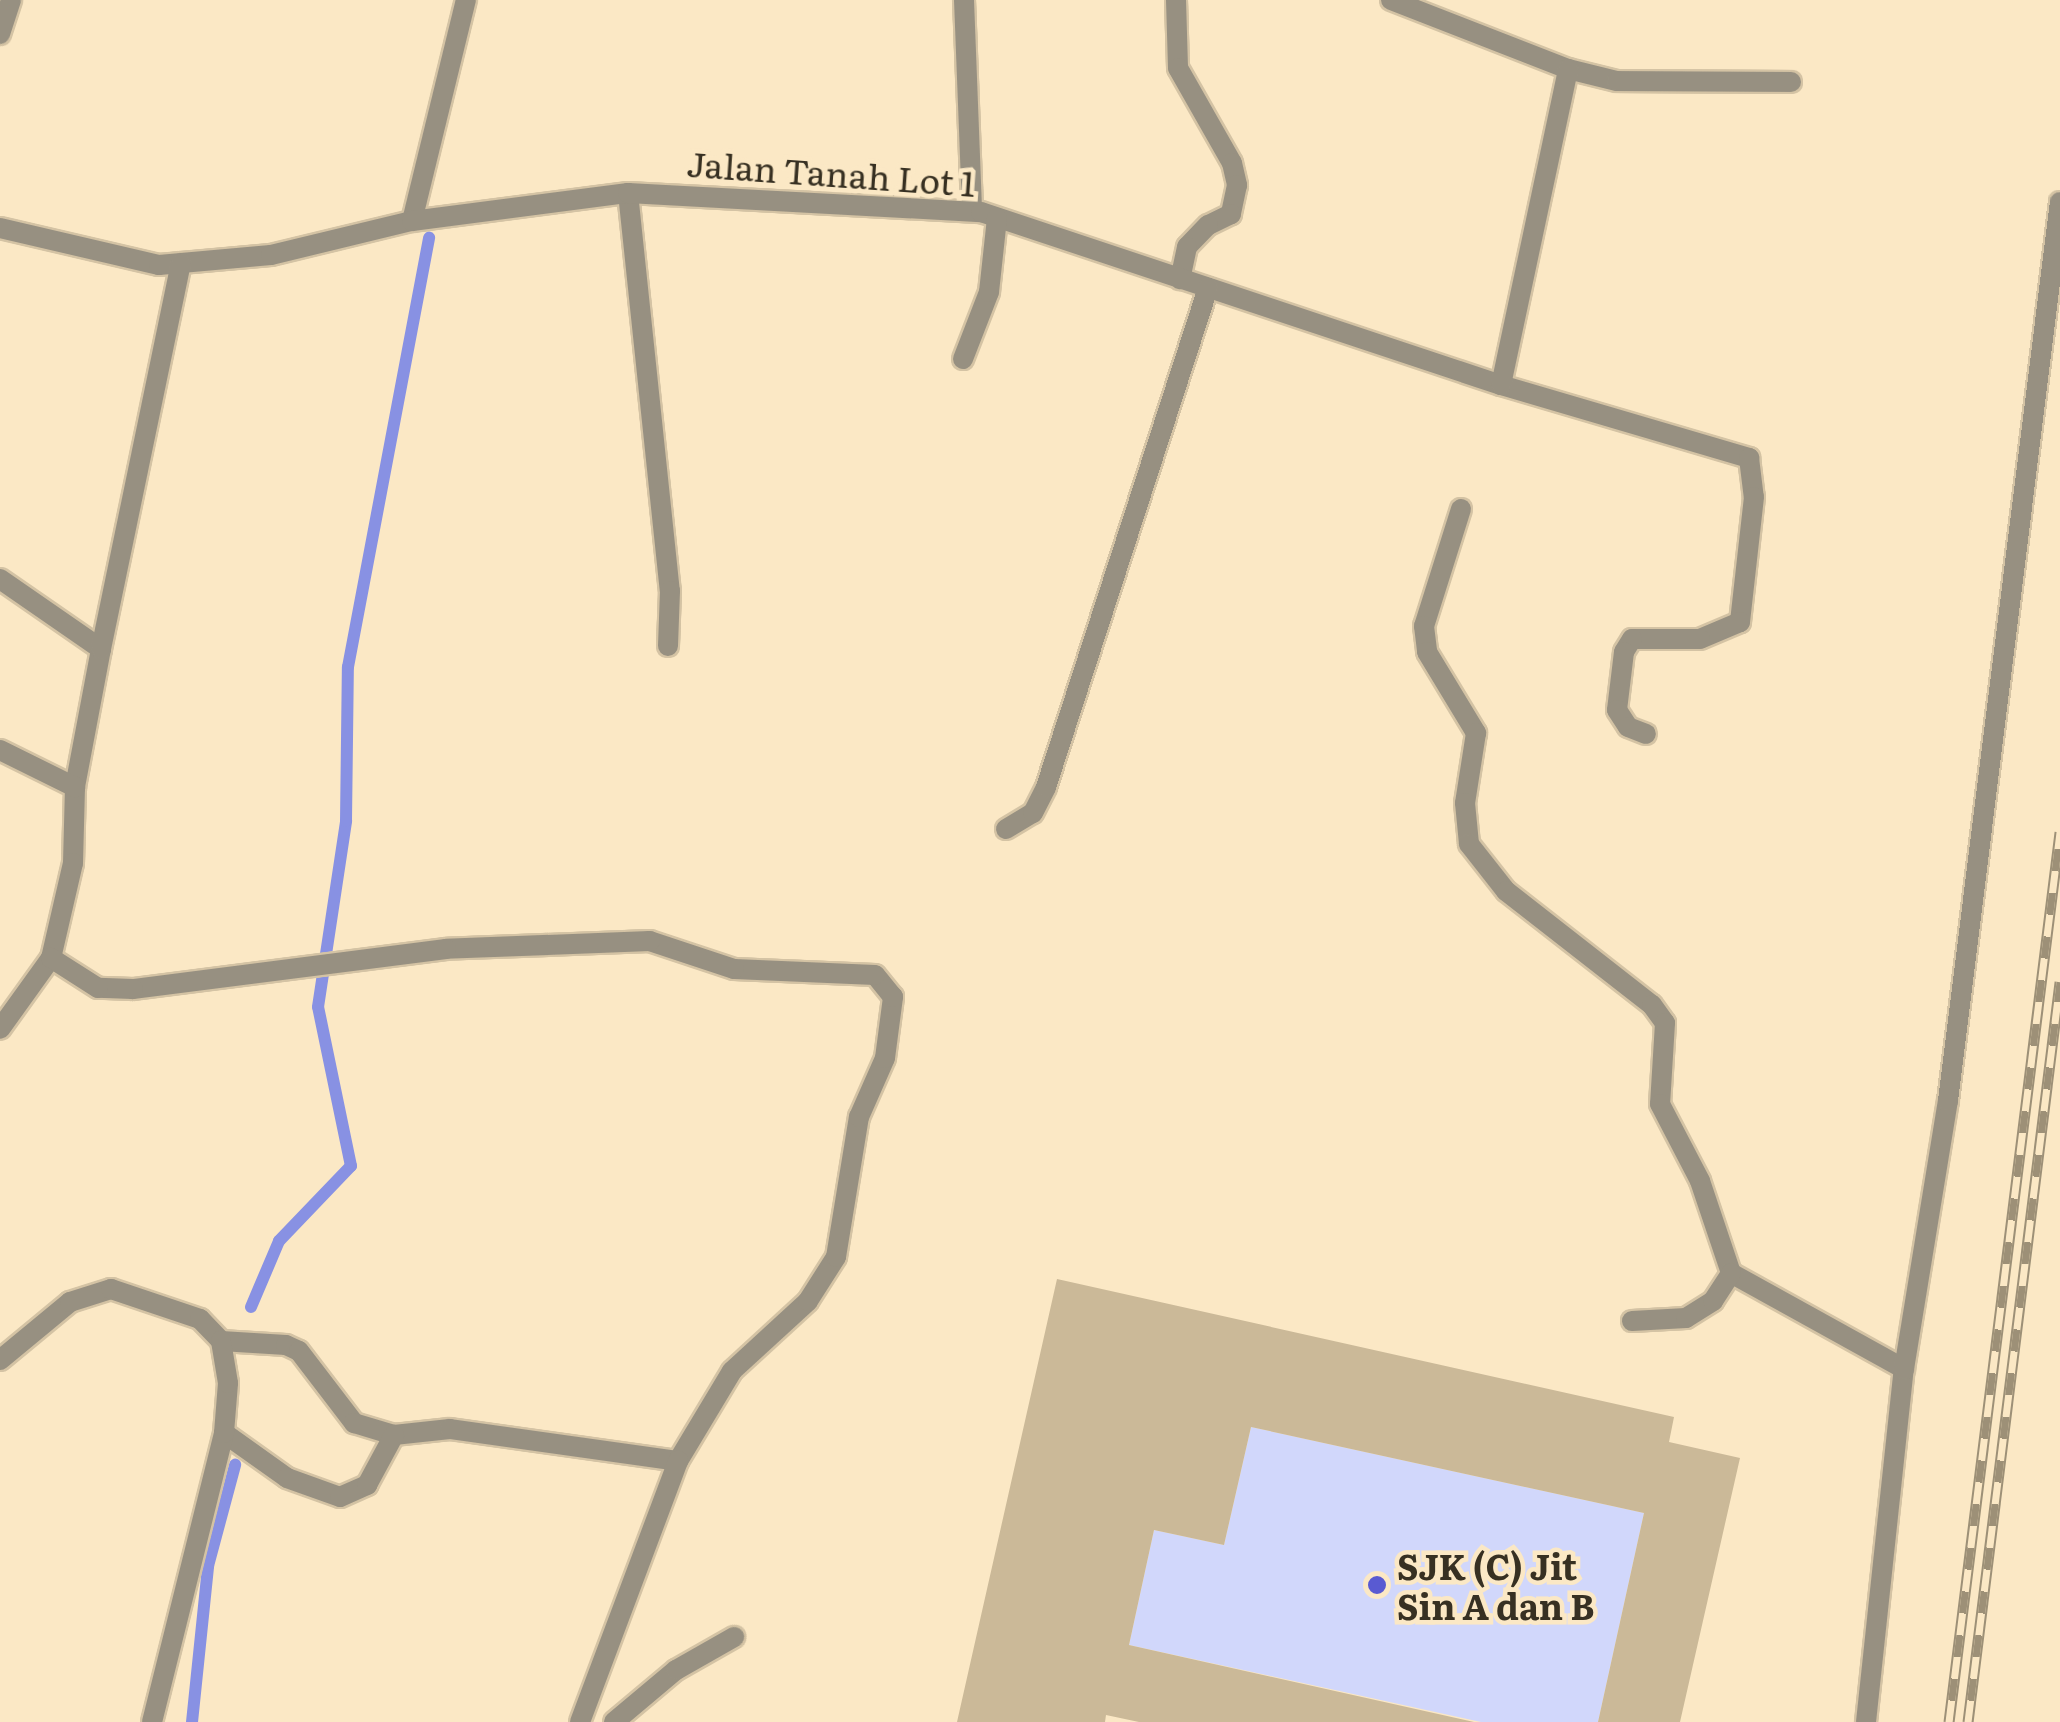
<!DOCTYPE html>
<style>
body{margin:0}
#map{position:relative;width:2060px;height:1722px;overflow:hidden;background:#fbe8c5;font-family:Literata,serif}
div>[style]{position:absolute}
.green>*{inset:0;background:#d1d7fb}
.stream>*{height:12px;margin:-6px;padding:0 6px;transform-origin:6px;border-radius:6px;background:#8891e3}
.building>*{inset:0;background:#cbb998}
.roads{filter:drop-shadow(2px 0 #d4c3a4) drop-shadow(-2px 0 #d4c3a4) drop-shadow(0 2px #d4c3a4) drop-shadow(0 -2px #d4c3a4)}
.street>*{height:20px;margin:-10px;padding:0 10px;transform-origin:10px;border-radius:10px;background:#979081}
.rail>*{height:11px;margin-top:-5.5px;transform-origin:0;background:repeating-linear-gradient(90deg,#fbe8c5 0 22px,#9d9077 0 44px);box-sizing:border-box;border-block:2px solid #9d9077}
.dots>*{width:28px;height:28px;translate:-50% -50%;box-sizing:border-box;border:5px solid #fbe8c5;border-radius:50%}
span{translate:-50% -50%;white-space:nowrap;text-align:center;line-height:1.15;-webkit-text-stroke:9px #fbe8c5;paint-order:stroke}
.street-label{font-size:35px;color:#373022}
.poi-label{font-size:35px;color:#373022;font-weight:700}
.left{translate:0 -50%;text-align:left}
</style>
<div id="map">
<div class="green">
<div style="clip-path:polygon(1251px 1427px,1644px 1513px,1598px 1722px,1481px 1722px,1129px 1645px,1154px 1530px,1224px 1545px)"></div>
</div>
<div class="stream">
<div style="left:251px;top:1307px;width:72px;rotate:-67deg"></div>
<div style="left:279px;top:1241px;width:104px;rotate:-46.2deg"></div>
<div style="left:351px;top:1166px;width:162px;rotate:-101.7deg"></div>
<div style="left:318px;top:1007px;width:188px;rotate:-81.4deg"></div>
<div style="left:346px;top:821px;width:154px;rotate:-89.3deg"></div>
<div style="left:348px;top:667px;width:437px;rotate:-79.3deg"></div>
<div style="left:192px;top:1722px;width:157px;rotate:-84.1deg"></div>
<div style="left:208px;top:1566px;width:105px;rotate:-75deg"></div>
</div>
<div class="building">
<div style="clip-path:polygon(1057px 1279px,1674px 1417px,1669px 1442px,1740px 1458px,1680px 1722px,1598px 1722px,1644px 1513px,1251px 1427px,1224px 1545px,1154px 1530px,1129px 1645px,1474px 1722px,1139px 1722px,1106px 1715px,1105px 1722px,957px 1722px)"></div>
</div>
<div class="roads">
<div class="street">
<div style="left:964px;top:0;width:210px;rotate:87.8deg"></div>
<div style="left:1176px;top:0;width:68px;rotate:88.3deg"></div>
<div style="left:1178px;top:68px;width:109px;rotate:60.4deg"></div>
<div style="left:1232px;top:163px;width:23px;rotate:77deg"></div>
<div style="left:1237px;top:185px;width:30px;rotate:102deg"></div>
<div style="left:1231px;top:214px;width:25px;rotate:154deg"></div>
<div style="left:1208px;top:225px;width:30px;rotate:134deg"></div>
<div style="left:1187px;top:247px;width:33px;rotate:102deg"></div>
<div style="left:1391px;top:0;width:190px;rotate:21.3deg"></div>
<div style="left:1568px;top:69px;width:50px;rotate:13.8deg"></div>
<div style="left:1617px;top:81px;width:174px;rotate:0.3deg"></div>
<div style="left:0;top:34px;width:36px;rotate:-72deg"></div>
<div style="left:628px;top:193px;width:400px;rotate:84deg"></div>
<div style="left:670px;top:591px;width:55px;rotate:92.1deg"></div>
<div style="left:412px;top:221px;width:228px;rotate:-76.3deg"></div>
<div style="left:0;top:228px;width:163px;rotate:13.1deg"></div>
<div style="left:159px;top:265px;width:112px;rotate:-5.1deg"></div>
<div style="left:271px;top:255px;width:145px;rotate:-13.6deg"></div>
<div style="left:412px;top:221px;width:218px;rotate:-7.4deg"></div>
<div style="left:628px;top:193px;width:354px;rotate:3.1deg"></div>
<div style="left:981px;top:212px;width:548px;rotate:18.4deg"></div>
<div style="left:1501px;top:385px;width:259px;rotate:16.4deg"></div>
<div style="left:1749px;top:458px;width:39px;rotate:83deg"></div>
<div style="left:1754px;top:497px;width:126px;rotate:96.4deg"></div>
<div style="left:1740px;top:622px;width:43px;rotate:157deg"></div>
<div style="left:1700px;top:639px;width:68px;rotate:180deg"></div>
<div style="left:1632px;top:639px;width:15px;rotate:122deg"></div>
<div style="left:1624px;top:652px;width:58px;rotate:96.9deg"></div>
<div style="left:1617px;top:710px;width:20px;rotate:57deg"></div>
<div style="left:1628px;top:727px;width:19px;rotate:21deg"></div>
<div style="left:963px;top:359px;width:72px;rotate:-68.8deg"></div>
<div style="left:989px;top:292px;width:74px;rotate:-83.8deg"></div>
<div style="left:1501px;top:385px;width:323px;rotate:-78deg"></div>
<div style="left:1461px;top:509px;width:123px;rotate:107.5deg"></div>
<div style="left:1424px;top:626px;width:26px;rotate:83deg"></div>
<div style="left:1427px;top:652px;width:95px;rotate:58.8deg"></div>
<div style="left:1476px;top:733px;width:71px;rotate:98.9deg"></div>
<div style="left:1465px;top:803px;width:41px;rotate:84.4deg"></div>
<div style="left:1469px;top:844px;width:60px;rotate:51.8deg"></div>
<div style="left:1506px;top:891px;width:185px;rotate:38deg"></div>
<div style="left:1652px;top:1005px;width:22px;rotate:54deg"></div>
<div style="left:1665px;top:1023px;width:81px;rotate:93.5deg"></div>
<div style="left:1660px;top:1104px;width:87px;rotate:62.5deg"></div>
<div style="left:1700px;top:1181px;width:97px;rotate:71.4deg"></div>
<div style="left:1731px;top:1273px;width:198px;rotate:29deg"></div>
<div style="left:0;top:579px;width:123px;rotate:34.7deg"></div>
<div style="left:101px;top:649px;width:140px;rotate:100.7deg"></div>
<div style="left:75px;top:787px;width:76px;rotate:91.5deg"></div>
<div style="left:73px;top:863px;width:98px;rotate:103deg"></div>
<div style="left:51px;top:958px;width:87px;rotate:125.7deg"></div>
<div style="left:101px;top:649px;width:394px;rotate:-78.3deg"></div>
<div style="left:0;top:750px;width:84px;rotate:26.3deg"></div>
<div style="left:1006px;top:829px;width:31px;rotate:-31deg"></div>
<div style="left:1033px;top:813px;width:29px;rotate:-63deg"></div>
<div style="left:1046px;top:787px;width:525px;rotate:-72.01deg"></div>
<div style="left:1632px;top:1321px;width:54px;rotate:-3.2deg"></div>
<div style="left:1686px;top:1318px;width:32px;rotate:-32deg"></div>
<div style="left:1713px;top:1301px;width:33px;rotate:-57deg"></div>
<div style="left:0;top:1360px;width:91px;rotate:-39.6deg"></div>
<div style="left:70px;top:1302px;width:43px;rotate:-17.6deg"></div>
<div style="left:111px;top:1289px;width:94px;rotate:18.6deg"></div>
<div style="left:200px;top:1319px;width:30px;rotate:46deg"></div>
<div style="left:221px;top:1341px;width:65px;rotate:3.5deg"></div>
<div style="left:286px;top:1345px;width:14px;rotate:25deg"></div>
<div style="left:299px;top:1351px;width:91px;rotate:52.6deg"></div>
<div style="left:354px;top:1423px;width:42px;rotate:16.7deg"></div>
<div style="left:394px;top:1435px;width:56px;rotate:-6.1deg"></div>
<div style="left:450px;top:1429px;width:230px;rotate:8deg"></div>
<div style="left:678px;top:1461px;width:105px;rotate:-59deg"></div>
<div style="left:732px;top:1371px;width:103px;rotate:-42.6deg"></div>
<div style="left:808px;top:1301px;width:52px;rotate:-57.5deg"></div>
<div style="left:836px;top:1257px;width:142px;rotate:-80.7deg"></div>
<div style="left:859px;top:1117px;width:64px;rotate:-66.2deg"></div>
<div style="left:885px;top:1058px;width:62px;rotate:-82.5deg"></div>
<div style="left:893px;top:997px;width:28px;rotate:-129deg"></div>
<div style="left:875px;top:975px;width:141px;rotate:-177.6deg"></div>
<div style="left:734px;top:969px;width:89px;rotate:-161.6deg"></div>
<div style="left:650px;top:941px;width:204px;rotate:177.8deg"></div>
<div style="left:446px;top:949px;width:316px;rotate:172.7deg"></div>
<div style="left:133px;top:989px;width:35px;rotate:-178deg"></div>
<div style="left:98px;top:988px;width:56px;rotate:-147.4deg"></div>
<div style="left:224px;top:1433px;width:77px;rotate:35.5deg"></div>
<div style="left:287px;top:1478px;width:56px;rotate:19.7deg"></div>
<div style="left:340px;top:1497px;width:30px;rotate:-24deg"></div>
<div style="left:367px;top:1485px;width:57px;rotate:-61.6deg"></div>
<div style="left:152px;top:1722px;width:298px;rotate:-76deg"></div>
<div style="left:224px;top:1433px;width:50px;rotate:-85.4deg"></div>
<div style="left:228px;top:1383px;width:43px;rotate:-99.5deg"></div>
<div style="left:580px;top:1722px;width:279px;rotate:-69.4deg"></div>
<div style="left:614px;top:1722px;width:81px;rotate:-40deg"></div>
<div style="left:676px;top:1670px;width:67px;rotate:-29.6deg"></div>
<div style="left:1866px;top:1722px;width:355px;rotate:-83.9deg"></div>
<div style="left:1904px;top:1369px;width:272px;rotate:-80.7deg"></div>
<div style="left:1948px;top:1101px;width:906px;rotate:-82.9deg"></div>
</div>
</div>
<div class="rail">
<div style="left:1949px;top:1722px;width:897px;rotate:-82.89deg"></div>
<div style="left:1968px;top:1722px;width:746px;rotate:-82.91deg"></div>
</div>
<div class="dots">
<div style="left:1377px;top:1585px;background:#595ad2"></div>
</div>
<div class="street-label">
<span style="left:831px;top:172px;rotate:4deg">Jalan Tanah Lot 1</span>
</div>
<div class="poi-label">
<span class="left" style="left:1397px;top:1585px">SJK (C) Jit<br>Sin A dan B</span>
</div>
</div>
